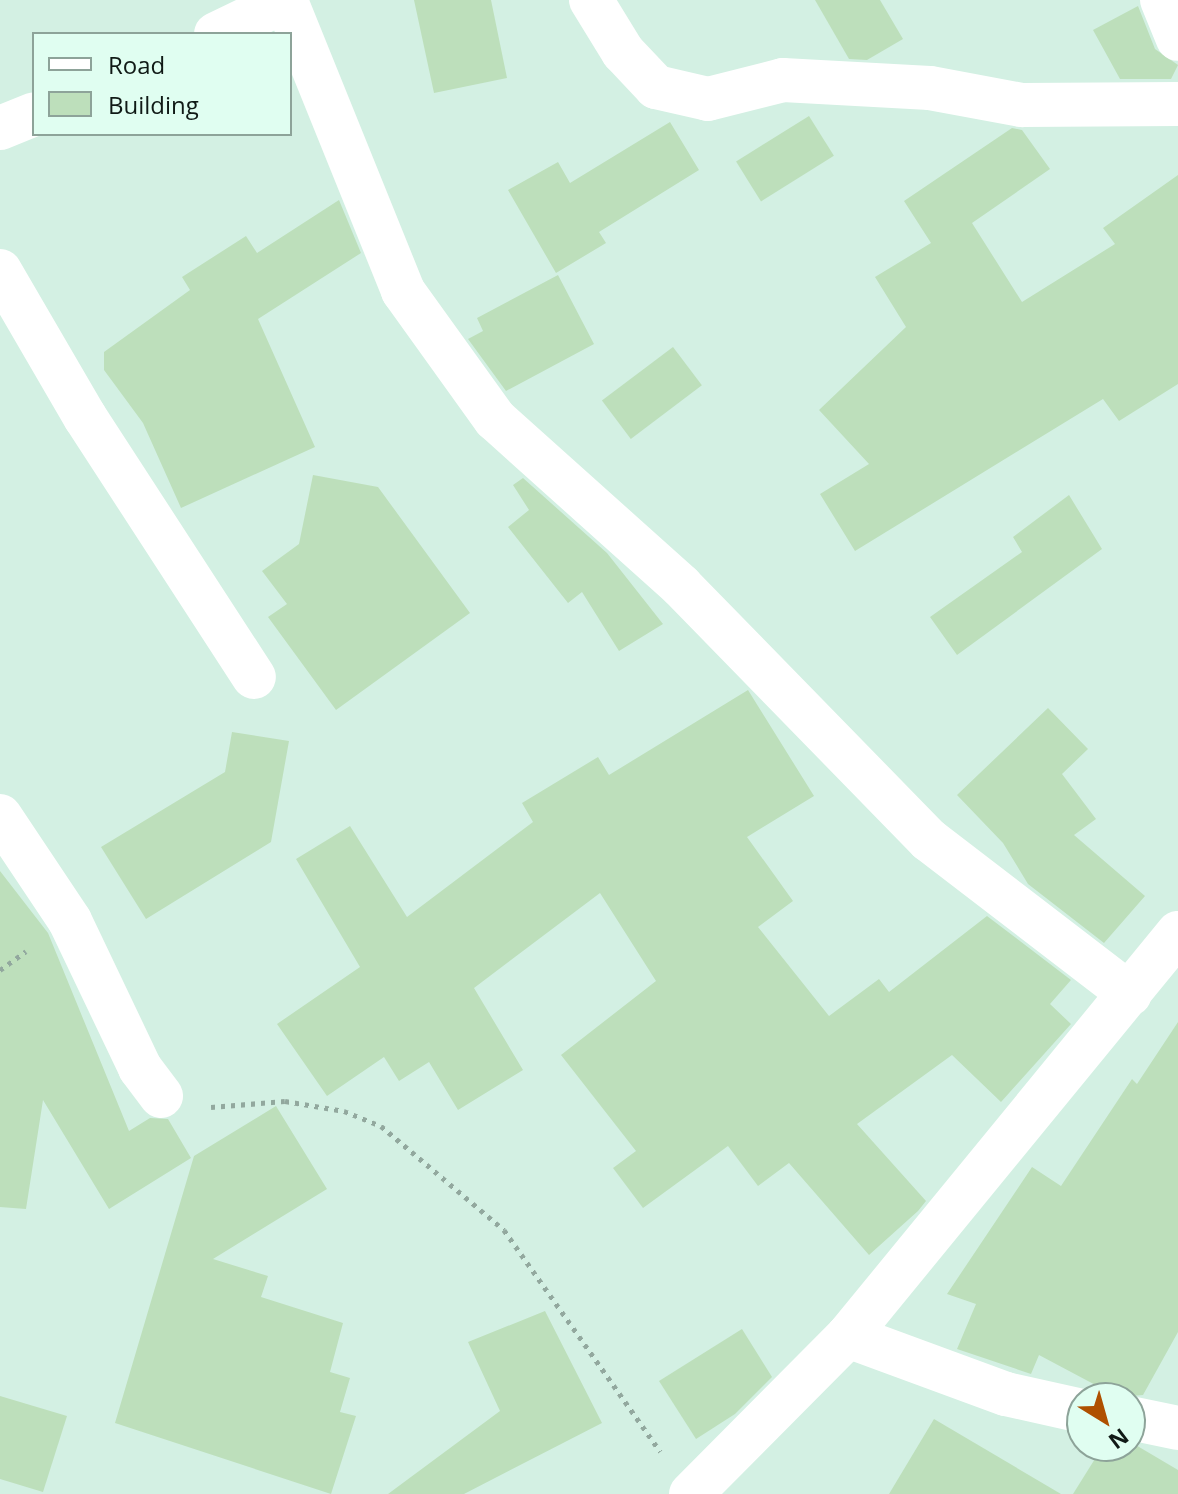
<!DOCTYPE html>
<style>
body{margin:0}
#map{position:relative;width:1178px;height:1494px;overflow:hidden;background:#d3f0e3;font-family:"Open Sans",sans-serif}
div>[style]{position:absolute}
.building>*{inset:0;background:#bddfbb;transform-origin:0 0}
.path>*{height:5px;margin-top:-2.5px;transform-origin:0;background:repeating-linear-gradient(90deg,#92a89e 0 4px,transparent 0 10px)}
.minor>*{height:44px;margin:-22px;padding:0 22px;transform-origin:22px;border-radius:22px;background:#fff}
span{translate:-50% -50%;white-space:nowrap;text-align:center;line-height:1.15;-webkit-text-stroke:7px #e0fef1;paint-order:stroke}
.legend{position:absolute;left:32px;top:32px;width:260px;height:104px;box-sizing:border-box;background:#e0fef1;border:2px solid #8da399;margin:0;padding:10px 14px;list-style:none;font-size:24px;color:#101a16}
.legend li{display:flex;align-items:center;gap:16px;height:40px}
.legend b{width:40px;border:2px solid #8da399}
.north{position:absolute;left:1066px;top:1382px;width:80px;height:80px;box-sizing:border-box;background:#e0fef1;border:2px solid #8da399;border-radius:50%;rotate:143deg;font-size:22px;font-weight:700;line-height:32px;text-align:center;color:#101a16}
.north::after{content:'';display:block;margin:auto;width:28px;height:36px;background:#af5000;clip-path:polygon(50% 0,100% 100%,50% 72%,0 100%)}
</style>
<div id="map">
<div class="building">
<div style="clip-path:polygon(414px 0,491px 0,507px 78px,434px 93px)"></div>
<div style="clip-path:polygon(815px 0,880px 0,903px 39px,867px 60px,849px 59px)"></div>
<div style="clip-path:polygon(1138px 6px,1155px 49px,1178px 65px,1171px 79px,1120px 79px,1093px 30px)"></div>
<div style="left:809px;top:116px;width:47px;height:86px;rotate:58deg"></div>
<div style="clip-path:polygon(670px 122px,699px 170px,599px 232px,606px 243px,556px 273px,508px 190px,558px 162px,570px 183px)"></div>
<div style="clip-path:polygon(1012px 128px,1022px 130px,1050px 169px,972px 223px,1022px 302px,1115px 244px,1103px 228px,1178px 175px,1178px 384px,1119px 421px,1103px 399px,855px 551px,820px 494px,869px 464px,819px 410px,906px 327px,875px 277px,931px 243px,904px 201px)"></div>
<div style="clip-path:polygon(339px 200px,361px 253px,258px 319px,315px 447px,181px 508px,143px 423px,104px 370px,104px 352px,190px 290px,182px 277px,246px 236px,257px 253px)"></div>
<div style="clip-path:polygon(558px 275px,594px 344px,506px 391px,468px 339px,483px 331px,477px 318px)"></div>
<div style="left:673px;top:347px;width:48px;height:89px;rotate:53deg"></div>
<div style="clip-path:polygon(313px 475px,378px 487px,470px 613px,336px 710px,268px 617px,287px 604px,262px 571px,299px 544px)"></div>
<div style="clip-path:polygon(523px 478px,607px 553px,663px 624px,619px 651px,582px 592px,568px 603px,508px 527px,529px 510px,513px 485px)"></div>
<div style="clip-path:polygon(1069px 495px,1102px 549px,957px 655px,930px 617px,1022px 552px,1013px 537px)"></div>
<div style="clip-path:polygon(748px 690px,814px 796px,747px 837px,793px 901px,758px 927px,829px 1016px,879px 979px,889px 992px,987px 916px,1071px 980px,1050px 1004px,1071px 1024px,1001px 1102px,952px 1055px,857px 1124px,926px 1201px,918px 1211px,869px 1255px,789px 1163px,758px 1186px,728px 1146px,643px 1208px,613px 1168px,636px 1151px,561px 1055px,656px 981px,600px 893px,474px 988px,523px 1070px,458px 1110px,429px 1062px,399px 1081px,384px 1057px,327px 1096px,277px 1024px,360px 967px,296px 859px,350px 826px,407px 917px,533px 822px,522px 803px,598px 757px,609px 775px)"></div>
<div style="clip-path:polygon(1048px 708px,1088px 749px,1062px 774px,1096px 819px,1074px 835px,1145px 896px,1104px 943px,1028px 884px,1003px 843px,957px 795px)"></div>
<div style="clip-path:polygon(232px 732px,289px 741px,271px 842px,146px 919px,101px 847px,225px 772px)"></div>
<div style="clip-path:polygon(0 871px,48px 933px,129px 1131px,150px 1118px,168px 1119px,191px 1158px,109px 1209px,43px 1100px,26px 1209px,0 1207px)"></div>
<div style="clip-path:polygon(1178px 1022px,1178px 1332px,1143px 1395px,1118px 1397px,1039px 1355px,1031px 1374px,957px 1349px,976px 1304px,947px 1294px,1032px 1167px,1061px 1186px,1132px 1079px,1137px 1084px)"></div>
<div style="clip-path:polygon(276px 1106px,327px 1189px,213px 1259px,268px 1276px,261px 1297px,343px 1323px,330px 1372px,350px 1378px,340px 1412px,356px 1416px,331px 1494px,115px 1423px,194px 1156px)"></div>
<div style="clip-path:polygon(545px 1311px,602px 1423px,464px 1494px,388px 1494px,500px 1411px,468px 1342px)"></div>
<div style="clip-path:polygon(742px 1329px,772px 1377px,735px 1414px,696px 1439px,659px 1381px)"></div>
<div style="clip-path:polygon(0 1396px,67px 1416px,43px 1492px,0 1479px)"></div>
<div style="clip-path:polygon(934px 1419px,1061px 1494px,889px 1494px)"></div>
<div style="clip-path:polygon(1134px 1444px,1178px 1470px,1178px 1494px,1073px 1494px,1103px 1446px)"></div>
</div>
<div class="path">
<div style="left:0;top:970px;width:32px;rotate:-36deg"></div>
<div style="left:211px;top:1107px;width:74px;rotate:-4.6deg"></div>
<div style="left:285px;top:1101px;width:60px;rotate:9.6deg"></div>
<div style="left:344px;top:1111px;width:40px;rotate:22deg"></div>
<div style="left:381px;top:1126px;width:161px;rotate:40.2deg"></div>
<div style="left:504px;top:1230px;width:271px;rotate:54.8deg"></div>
</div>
<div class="minor">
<div style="left:591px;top:0;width:61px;rotate:58.4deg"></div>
<div style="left:623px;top:52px;width:48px;rotate:46.7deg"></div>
<div style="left:656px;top:87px;width:53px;rotate:13deg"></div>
<div style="left:708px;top:99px;width:77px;rotate:-14.2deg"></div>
<div style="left:783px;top:80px;width:147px;rotate:3.1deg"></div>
<div style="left:930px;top:88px;width:94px;rotate:10.5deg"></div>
<div style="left:1022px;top:105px;width:156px;rotate:-0.4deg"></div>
<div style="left:1162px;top:0;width:42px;rotate:67.7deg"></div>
<div style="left:286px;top:1px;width:313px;rotate:68deg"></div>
<div style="left:403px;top:291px;width:158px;rotate:54.3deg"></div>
<div style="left:495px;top:419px;width:250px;rotate:41.9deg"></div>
<div style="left:681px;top:586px;width:355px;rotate:45.7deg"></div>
<div style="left:929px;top:840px;width:253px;rotate:37.5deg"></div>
<div style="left:216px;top:34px;width:79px;rotate:-25.6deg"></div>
<div style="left:0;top:128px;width:37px;rotate:-22deg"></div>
<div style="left:0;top:271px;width:169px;rotate:59.8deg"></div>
<div style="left:85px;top:417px;width:310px;rotate:57deg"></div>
<div style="left:0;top:816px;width:126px;rotate:56.3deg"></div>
<div style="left:70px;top:921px;width:163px;rotate:64.5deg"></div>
<div style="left:140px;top:1068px;width:35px;rotate:53deg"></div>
<div style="left:848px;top:1336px;width:168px;rotate:20.2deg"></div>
<div style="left:1006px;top:1394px;width:78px;rotate:12.6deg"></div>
<div style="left:1130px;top:1418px;width:49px;rotate:11.8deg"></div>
<div style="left:691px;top:1494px;width:223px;rotate:-45.2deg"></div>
<div style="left:848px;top:1336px;width:521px;rotate:-50.69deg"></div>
</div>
<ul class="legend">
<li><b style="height:10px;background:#fff"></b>Road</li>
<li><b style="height:22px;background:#bddfbb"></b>Building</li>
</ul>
<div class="north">N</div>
</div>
